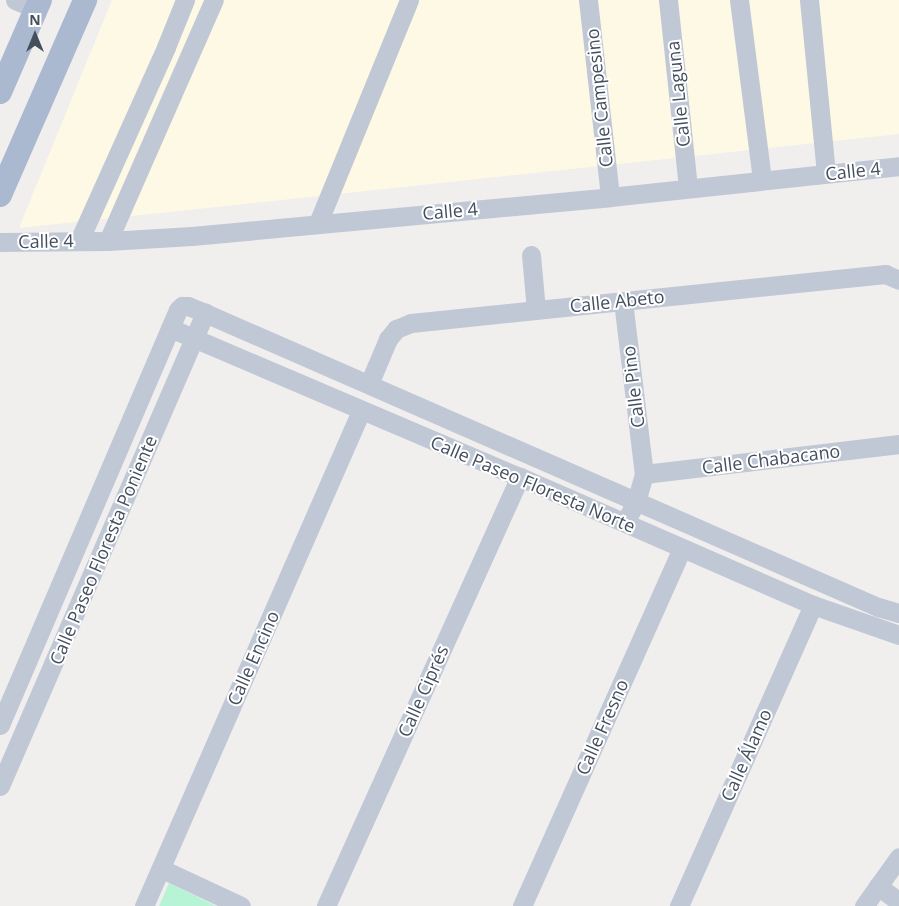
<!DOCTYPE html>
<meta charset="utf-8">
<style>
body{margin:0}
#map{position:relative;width:899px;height:906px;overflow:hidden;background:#f1eeee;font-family:"Open Sans",sans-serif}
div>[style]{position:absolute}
.commercial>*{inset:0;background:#fef9e5}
.green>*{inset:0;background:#b7f4d6}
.minor>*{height:19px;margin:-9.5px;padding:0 9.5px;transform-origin:9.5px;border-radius:9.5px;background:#c0c8d5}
.major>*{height:24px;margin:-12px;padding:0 12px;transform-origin:12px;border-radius:12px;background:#abb9d0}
span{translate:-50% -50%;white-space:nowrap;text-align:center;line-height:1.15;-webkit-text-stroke:4px #fff;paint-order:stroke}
.street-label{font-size:18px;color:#444f5e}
.north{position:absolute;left:10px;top:10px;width:50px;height:50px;-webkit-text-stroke:4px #fff;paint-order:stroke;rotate:0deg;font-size:14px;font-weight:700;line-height:20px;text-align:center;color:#444f5e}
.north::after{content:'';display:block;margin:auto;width:18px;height:22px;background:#444f5e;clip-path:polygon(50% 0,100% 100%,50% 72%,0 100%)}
</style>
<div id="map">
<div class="commercial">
<div style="clip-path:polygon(112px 0,899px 0,899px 134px,19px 228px)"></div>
</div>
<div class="green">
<div style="clip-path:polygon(169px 883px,216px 906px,159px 906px)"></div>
</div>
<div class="minor">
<div style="left:15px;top:0;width:23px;rotate:23deg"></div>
<div style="left:588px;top:0;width:198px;rotate:83.6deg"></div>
<div style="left:668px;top:0;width:189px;rotate:83.9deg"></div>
<div style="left:739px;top:0;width:181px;rotate:82.7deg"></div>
<div style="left:809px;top:0;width:174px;rotate:84.4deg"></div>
<div style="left:318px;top:223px;width:241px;rotate:-67.8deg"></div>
<div style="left:79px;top:241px;width:213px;rotate:-65.8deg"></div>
<div style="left:166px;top:47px;width:51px;rotate:-68deg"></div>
<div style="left:108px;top:241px;width:263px;rotate:-66.3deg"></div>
<div style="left:0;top:242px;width:108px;rotate:-0.5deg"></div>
<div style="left:108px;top:241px;width:84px;rotate:-3.4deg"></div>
<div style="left:192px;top:236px;width:420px;rotate:-5.3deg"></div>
<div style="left:610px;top:197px;width:291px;rotate:-6.1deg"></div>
<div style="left:531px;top:255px;width:55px;rotate:84.8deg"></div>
<div style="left:623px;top:301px;width:174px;rotate:83.1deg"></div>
<div style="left:644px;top:474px;width:29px;rotate:106deg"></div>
<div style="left:636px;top:502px;width:13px;rotate:119deg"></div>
<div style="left:170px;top:328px;width:380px;rotate:23.1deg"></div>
<div style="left:520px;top:477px;width:320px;rotate:23.6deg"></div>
<div style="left:813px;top:605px;width:91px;rotate:19.2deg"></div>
<div style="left:369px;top:384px;width:49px;rotate:-67.1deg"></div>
<div style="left:388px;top:339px;width:13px;rotate:-51deg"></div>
<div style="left:396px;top:329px;width:16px;rotate:-22deg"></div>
<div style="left:411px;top:323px;width:477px;rotate:-5.9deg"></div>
<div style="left:885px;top:274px;width:15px;rotate:23deg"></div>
<div style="left:644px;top:474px;width:257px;rotate:-6.7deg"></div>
<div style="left:0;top:725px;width:452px;rotate:-66.8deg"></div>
<div style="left:178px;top:310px;width:6px;rotate:-45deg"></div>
<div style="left:182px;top:306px;width:6px"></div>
<div style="left:188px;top:306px;width:18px;rotate:22deg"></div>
<div style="left:205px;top:313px;width:734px;rotate:23.6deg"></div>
<div style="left:878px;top:607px;width:22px;rotate:16deg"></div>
<div style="left:0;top:786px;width:516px;rotate:-66.57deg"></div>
<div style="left:162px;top:869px;width:87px;rotate:25.1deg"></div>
<div style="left:878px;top:886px;width:26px;rotate:37deg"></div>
<div style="left:144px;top:906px;width:540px;rotate:-66.33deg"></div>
<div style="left:326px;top:906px;width:471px;rotate:-65.7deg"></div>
<div style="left:522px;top:906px;width:392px;rotate:-65.9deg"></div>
<div style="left:679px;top:906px;width:329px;rotate:-66deg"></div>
<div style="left:864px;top:906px;width:60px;rotate:-54.5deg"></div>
</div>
<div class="major">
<div style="left:0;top:92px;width:100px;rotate:-66.5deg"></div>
<div style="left:0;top:195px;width:213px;rotate:-66.4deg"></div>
</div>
<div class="street-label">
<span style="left:678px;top:94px;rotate:-96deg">Calle Laguna</span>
<span style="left:599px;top:98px;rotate:-96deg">Calle Campesino</span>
<span style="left:853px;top:171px;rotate:-6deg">Calle 4</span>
<span style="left:450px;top:211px;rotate:-5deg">Calle 4</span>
<span style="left:46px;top:241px;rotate:-1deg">Calle 4</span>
<span style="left:617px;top:301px;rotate:-6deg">Calle Abeto</span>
<span style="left:633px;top:387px;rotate:-97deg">Calle Pino</span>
<span style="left:771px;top:459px;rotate:-7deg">Calle Chabacano</span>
<span style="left:533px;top:484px;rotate:23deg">Calle Paseo Floresta Norte</span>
<span style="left:103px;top:550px;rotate:-67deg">Calle Paseo Floresta Poniente</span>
<span style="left:253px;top:658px;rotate:-66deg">Calle Encino</span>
<span style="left:423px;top:691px;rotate:-66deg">Calle Ciprés</span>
<span style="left:602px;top:727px;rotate:-66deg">Calle Fresno</span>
<span style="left:746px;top:755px;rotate:-66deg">Calle Álamo</span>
</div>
<div class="north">N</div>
</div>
